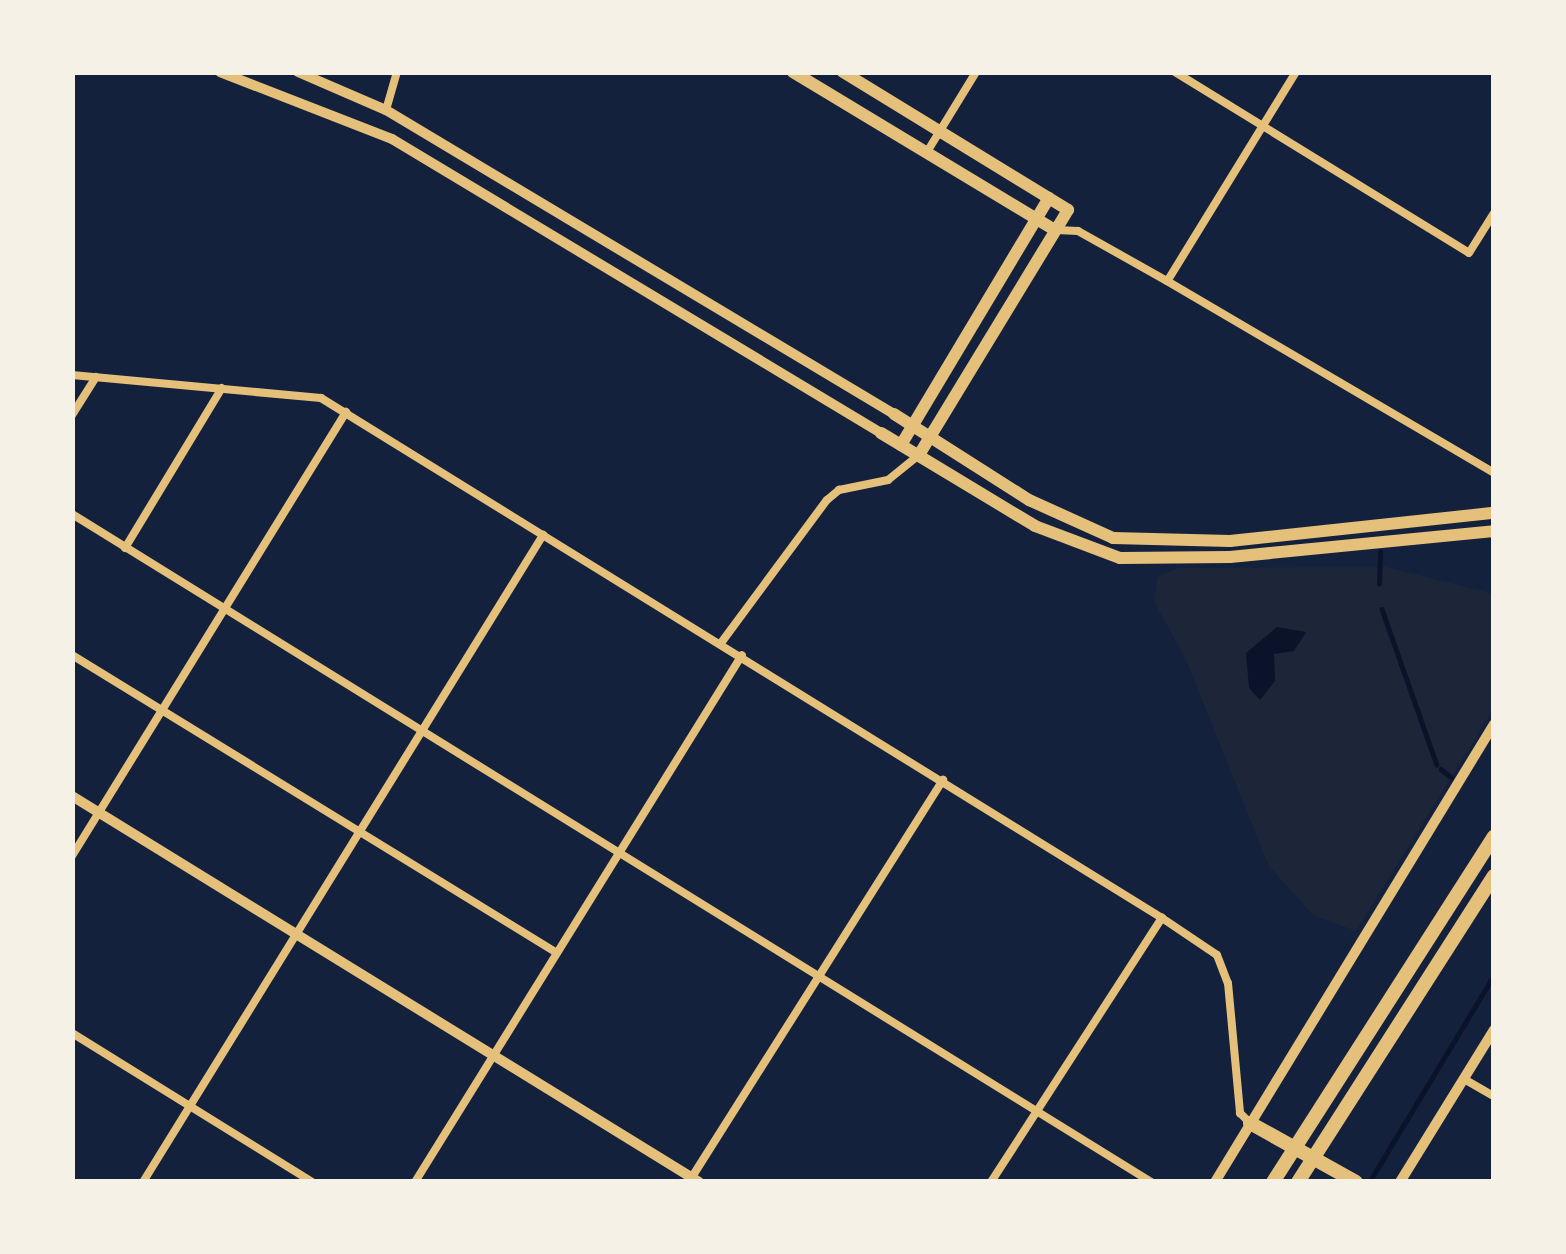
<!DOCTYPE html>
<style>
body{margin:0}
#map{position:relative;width:1566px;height:1254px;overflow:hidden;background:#14213d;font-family:Quicksand,sans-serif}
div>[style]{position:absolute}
.green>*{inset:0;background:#1d2539}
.water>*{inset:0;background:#0b132b}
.stream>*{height:4.5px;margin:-2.25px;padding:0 2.25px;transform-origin:2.25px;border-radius:2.25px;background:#0b132b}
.minor>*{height:8px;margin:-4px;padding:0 4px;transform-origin:4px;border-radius:4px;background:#e5c07b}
.tertiary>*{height:10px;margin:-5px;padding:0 5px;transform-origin:5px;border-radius:5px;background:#e5c07b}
.secondary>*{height:12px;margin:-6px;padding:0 6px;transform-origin:6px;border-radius:6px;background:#e5c07b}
.trunk>*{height:14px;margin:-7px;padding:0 7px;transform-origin:7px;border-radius:7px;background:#e5c07b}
span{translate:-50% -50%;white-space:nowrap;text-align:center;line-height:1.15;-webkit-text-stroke:9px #f6f1e7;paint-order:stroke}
.frame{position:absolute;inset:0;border:75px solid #f6f1e7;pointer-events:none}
</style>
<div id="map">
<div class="green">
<div style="clip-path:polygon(1386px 567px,1494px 594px,1494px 708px,1356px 931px,1313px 915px,1269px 866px,1187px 662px,1154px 601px,1158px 577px,1178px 568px)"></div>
</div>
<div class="water">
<div style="clip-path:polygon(1277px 627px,1306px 632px,1294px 651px,1274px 654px,1275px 681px,1260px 700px,1249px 688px,1246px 653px)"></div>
</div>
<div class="stream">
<div style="left:1379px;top:584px;width:32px;rotate:-88deg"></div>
<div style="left:1382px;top:609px;width:165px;rotate:70.6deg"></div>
<div style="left:1441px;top:769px;width:13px;rotate:39deg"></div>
<div style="left:1371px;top:1179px;width:238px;rotate:-58.9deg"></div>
</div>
<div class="minor">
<div style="left:1175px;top:72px;width:345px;rotate:31.6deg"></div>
<div style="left:1469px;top:253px;width:47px;rotate:-58deg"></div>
<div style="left:386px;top:110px;width:40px;rotate:-74deg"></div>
<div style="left:927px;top:152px;width:94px;rotate:-58.5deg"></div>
<div style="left:1057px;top:230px;width:21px;rotate:3deg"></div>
<div style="left:1078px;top:231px;width:102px;rotate:29.3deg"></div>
<div style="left:1167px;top:281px;width:379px;rotate:30.4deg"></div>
<div style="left:1168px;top:280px;width:244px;rotate:-58.4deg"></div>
<div style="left:72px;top:375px;width:250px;rotate:5.3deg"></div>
<div style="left:321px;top:398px;width:989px;rotate:31.73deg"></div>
<div style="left:1162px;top:918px;width:66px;rotate:33.9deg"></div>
<div style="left:1217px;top:955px;width:30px;rotate:69deg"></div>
<div style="left:1228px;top:983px;width:131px;rotate:84.7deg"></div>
<div style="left:1240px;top:1113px;width:14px;rotate:45deg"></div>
<div style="left:72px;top:415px;width:45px;rotate:-57.7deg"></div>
<div style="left:72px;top:514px;width:1269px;rotate:31.76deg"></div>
<div style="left:125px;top:548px;width:187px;rotate:-58.8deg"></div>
<div style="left:721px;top:643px;width:178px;rotate:-53.5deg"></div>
<div style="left:827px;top:500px;width:16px;rotate:-40deg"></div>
<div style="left:839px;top:490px;width:50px;rotate:-11.5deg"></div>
<div style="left:888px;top:480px;width:38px;rotate:-39deg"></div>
<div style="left:72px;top:655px;width:569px;rotate:31.57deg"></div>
<div style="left:72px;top:856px;width:522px;rotate:-58.32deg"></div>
<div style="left:72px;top:1033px;width:282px;rotate:31.8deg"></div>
<div style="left:1464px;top:1079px;width:34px;rotate:30deg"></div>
<div style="left:692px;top:1177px;width:470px;rotate:-57.7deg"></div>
<div style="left:143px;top:1182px;width:761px;rotate:-58.27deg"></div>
<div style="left:415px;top:1182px;width:620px;rotate:-58.18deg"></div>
<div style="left:991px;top:1182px;width:315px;rotate:-57.1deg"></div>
</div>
<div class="tertiary">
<div style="left:220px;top:72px;width:185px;rotate:21.3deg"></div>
<div style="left:392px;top:139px;width:571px;rotate:31.02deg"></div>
<div style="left:298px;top:72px;width:96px;rotate:23.4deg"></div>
<div style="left:386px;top:110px;width:592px;rotate:30.9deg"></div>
<div style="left:72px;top:796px;width:736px;rotate:31.62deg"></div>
<div style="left:1215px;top:1182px;width:536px;rotate:-58.65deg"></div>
<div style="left:1400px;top:1182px;width:179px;rotate:-58.3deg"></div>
</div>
<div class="secondary">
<div style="left:793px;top:72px;width:306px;rotate:31.1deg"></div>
<div style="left:843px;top:72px;width:264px;rotate:31.5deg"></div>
<div style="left:1068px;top:210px;width:287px;rotate:121.3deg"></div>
<div style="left:894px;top:414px;width:160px;rotate:32.5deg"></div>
<div style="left:1029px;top:500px;width:92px;rotate:24.3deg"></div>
<div style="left:1113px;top:538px;width:117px;rotate:1.5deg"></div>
<div style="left:1230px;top:541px;width:265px;rotate:-6.1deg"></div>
<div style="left:881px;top:433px;width:180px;rotate:31.1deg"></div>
<div style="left:1035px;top:526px;width:91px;rotate:20.6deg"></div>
<div style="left:1120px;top:558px;width:110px;rotate:-0.5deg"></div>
<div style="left:1230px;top:557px;width:265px;rotate:-5.6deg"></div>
<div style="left:901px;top:445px;width:288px;rotate:-59.1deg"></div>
</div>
<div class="trunk">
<div style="left:1250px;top:1123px;width:121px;rotate:29.1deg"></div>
<div style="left:1273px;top:1182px;width:410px;rotate:-57.4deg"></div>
<div style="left:1298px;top:1182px;width:363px;rotate:-57.4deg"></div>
</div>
<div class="frame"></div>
</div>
